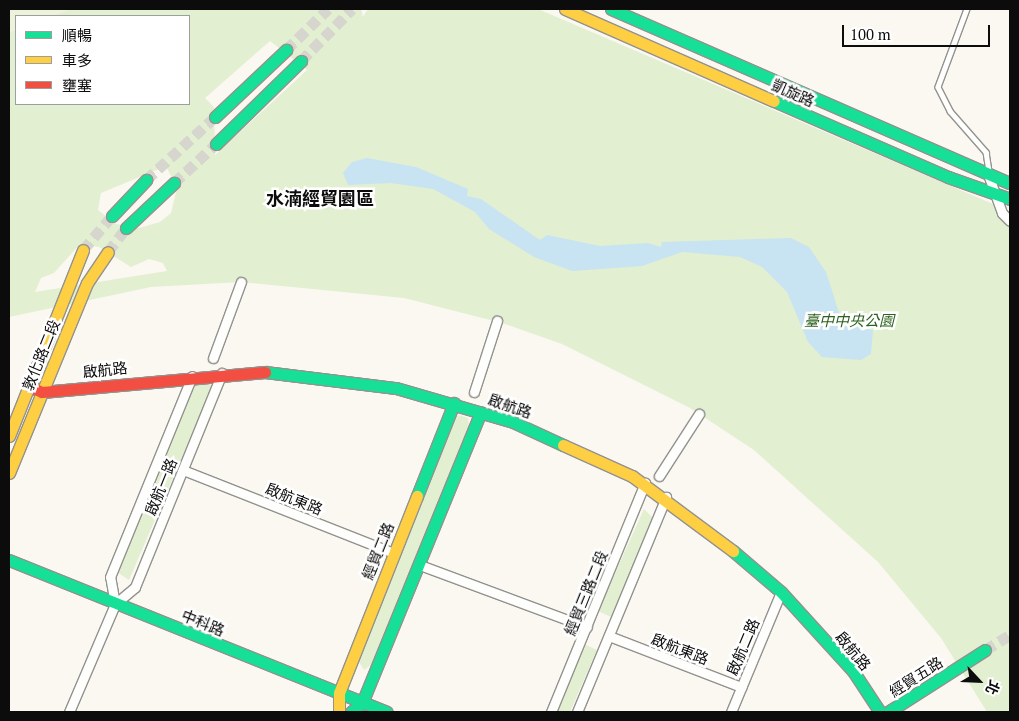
<!DOCTYPE html>
<meta charset="utf-8">
<style>
body{margin:0}
#map{position:relative;width:1019px;height:721px;overflow:hidden;background:#faf8f0;font-family:"PT Serif","Noto Sans TC",serif}
div>[style]{position:absolute}
.green>*{inset:0;background:#e3efd1}
.pitch>*{inset:0;background:#edf2db}
.water>*{inset:0;background:#c8e4f2}
.secondary-tunnel>*{height:11px;margin-top:-5.5px;transform-origin:0;background:repeating-linear-gradient(90deg,#d6d5ce 0 11px,transparent 0 16.5px)}
.roads{filter:drop-shadow(1px 0 #93928f) drop-shadow(-1px 0 #93928f) drop-shadow(0 1px #93928f) drop-shadow(0 -1px #93928f)}
.lane>*{height:4.5px;margin:-2.25px;padding:0 2.25px;transform-origin:2.25px;border-radius:2.25px;background:#fefefd}
.street>*{height:9px;margin:-4.5px;padding:0 4.5px;transform-origin:4.5px;border-radius:4.5px;background:#fefefd}
.fast>*{height:11px;margin:-5.5px;padding:0 5.5px;transform-origin:5.5px;border-radius:5.5px;background:#16e098}
.slow>*{height:11px;margin:-5.5px;padding:0 5.5px;transform-origin:5.5px;border-radius:5.5px;background:#ffcf43}
.jam>*{height:11px;margin:-5.5px;padding:0 5.5px;transform-origin:5.5px;border-radius:5.5px;background:#f24e42}
span{translate:-50% -50%;white-space:nowrap;text-align:center;line-height:1.15;-webkit-text-stroke:5px #fff;paint-order:stroke}
.street-label{font-size:15px;color:#0c0c0c}
.park-label{font-size:15px;color:#2e611f;font-style:italic}
.quarter-label{font-size:18px;color:#0c0c0c;font-weight:700}
.frame{position:absolute;inset:0;border:10px solid #0c0c0c;pointer-events:none}
.legend{position:absolute;left:15px;top:15px;width:175px;height:90px;box-sizing:border-box;background:#fff;border:1px solid #9e9e9e;margin:0;padding:6px 9px;list-style:none;font-size:15px;color:#0c0c0c}
.legend li{display:flex;align-items:center;gap:10px;height:25px}
.legend b{width:25px;border:1px solid #9e9e9e}
.north{position:absolute;left:954px;top:656px;width:50px;height:50px;-webkit-text-stroke:4px #fff;paint-order:stroke;rotate:115deg;font-size:14px;font-weight:700;line-height:20px;text-align:center;color:#0c0c0c}
.north::after{content:'';display:block;margin:auto;width:18px;height:22px;background:#0c0c0c;clip-path:polygon(50% 0,100% 100%,50% 72%,0 100%)}
.scale{position:absolute;left:842px;top:25px;width:148px;height:22px;box-sizing:border-box;border:2px solid #0c0c0c;border-top:0;padding-left:6px;font-size:15px;line-height:18px;white-space:nowrap;color:#0c0c0c;-webkit-text-stroke:4px #fff;paint-order:stroke}
</style>
<div id="map">
<div class="green">
<div style="clip-path:polygon(evenodd,71px 9px,361px 9px,363px 17px,368px 9px,538px 9px,993px 204px,1010px 225px,1010px 712px,987px 712px,941px 638px,878px 562px,754px 450px,690px 408px,562px 344px,502px 323px,404px 298px,241px 282px,151px 287px,9px 317px,9px 32px,16px 30px,16px 104px,189px 104px,189px 16px,52px 16px,71px 9px,270px 41px,307px 70px,215px 155px,214px 107px,205px 98px,270px 41px,71px 9px,166px 166px,177px 188px,171px 213px,160px 222px,139px 228px,116px 224px,98px 210px,101px 193px,166px 166px,71px 9px,80px 244px,99px 247px,131px 267px,149px 259px,163px 263px,167px 271px,35px 292px,41px 278px,54px 273px,80px 244px)"></div>
<div style="clip-path:polygon(195px 385px,213px 385px,129px 580px,117px 572px)"></div>
<div style="clip-path:polygon(459px 415px,468px 418px,469px 427px,417px 559px,371px 665px,364px 670px,357px 659px,452px 420px)"></div>
<div style="clip-path:polygon(644px 509px,653px 518px,611px 617px,598px 611px)"></div>
<div style="clip-path:polygon(584px 644px,597px 650px,570px 712px,556px 712px)"></div>
</div>
<div class="pitch">
<div style="clip-path:polygon(9px 9px,71px 9px,52px 16px,16px 16px,16px 30px,9px 32px)"></div>
</div>
<div class="water">
<div style="clip-path:polygon(367px 158px,416px 167px,468px 189px,467px 196px,481px 199px,540px 240px,547px 235px,600px 246px,648px 243px,661px 247px,662px 242px,791px 238px,809px 247px,826px 272px,843px 325px,873px 330px,871px 354px,861px 360px,822px 357px,808px 342px,787px 292px,762px 267px,740px 257px,682px 252px,642px 266px,572px 271px,534px 257px,489px 229px,475px 212px,433px 189px,391px 183px,348px 185px,343px 173px,352px 162px)"></div>
</div>
<div class="secondary-tunnel">
<div style="left:286px;top:50px;width:59px;rotate:-44.3deg"></div>
<div style="left:301px;top:61px;width:73px;rotate:-45.6deg"></div>
<div style="left:146px;top:180px;width:93px;rotate:-42.4deg"></div>
<div style="left:174px;top:183px;width:57px;rotate:-42.9deg"></div>
<div style="left:83px;top:250px;width:45px;rotate:-49.5deg"></div>
<div style="left:108px;top:252px;width:30px;rotate:-53deg"></div>
<div style="left:985px;top:650px;width:29px;rotate:-31deg"></div>
</div>
<div class="roads">
<div class="lane">
<div style="left:967px;top:9px;width:83px;rotate:110.4deg"></div>
<div style="left:938px;top:87px;width:27px;rotate:63deg"></div>
<div style="left:950px;top:111px;width:55px;rotate:48.7deg"></div>
<div style="left:986px;top:152px;width:20px;rotate:81deg"></div>
</div>
<div class="street">
<div style="left:989px;top:177px;width:38px;rotate:70deg"></div>
<div style="left:1002px;top:213px;width:11px;rotate:45deg"></div>
<div style="left:213px;top:358px;width:81px;rotate:-69.8deg"></div>
<div style="left:474px;top:392px;width:75px;rotate:-72.1deg"></div>
<div style="left:183px;top:470px;width:227px;rotate:21.5deg"></div>
<div style="left:659px;top:476px;width:74px;rotate:-57.2deg"></div>
<div style="left:420px;top:565px;width:178px;rotate:20.4deg"></div>
<div style="left:115px;top:604px;width:27px;rotate:-100deg"></div>
<div style="left:110px;top:577px;width:217px;rotate:-67.8deg"></div>
<div style="left:609px;top:636px;width:142px;rotate:21.1deg"></div>
<div style="left:69px;top:712px;width:117px;rotate:-66.9deg"></div>
<div style="left:115px;top:604px;width:26px;rotate:-40deg"></div>
<div style="left:135px;top:587px;width:231px;rotate:-67.9deg"></div>
<div style="left:551px;top:712px;width:248px;rotate:-67.7deg"></div>
<div style="left:577px;top:712px;width:233px;rotate:-67.5deg"></div>
<div style="left:731px;top:712px;width:130px;rotate:-67.4deg"></div>
</div>
<div class="fast">
<div style="left:611px;top:9px;width:435px;rotate:23.6deg"></div>
<div style="left:774px;top:101px;width:190px;rotate:23.6deg"></div>
<div style="left:948px;top:177px;width:66px;rotate:19.5deg"></div>
<div style="left:215px;top:117px;width:98px;rotate:-43.3deg"></div>
<div style="left:216px;top:144px;width:119px;rotate:-44.3deg"></div>
<div style="left:112px;top:216px;width:50px;rotate:-46.6deg"></div>
<div style="left:126px;top:228px;width:66px;rotate:-43.2deg"></div>
<div style="left:265px;top:372px;width:132px;rotate:7deg"></div>
<div style="left:396px;top:388px;width:122px;rotate:16.2deg"></div>
<div style="left:513px;top:422px;width:55px;rotate:24.7deg"></div>
<div style="left:417px;top:496px;width:100px;rotate:-68.3deg"></div>
<div style="left:733px;top:551px;width:63px;rotate:40.5deg"></div>
<div style="left:781px;top:592px;width:107px;rotate:47.7deg"></div>
<div style="left:853px;top:671px;width:49px;rotate:56.6deg"></div>
<div style="left:9px;top:560px;width:407px;rotate:21.9deg"></div>
<div style="left:351px;top:712px;width:14px;rotate:-39deg"></div>
<div style="left:362px;top:703px;width:314px;rotate:-67.8deg"></div>
<div style="left:888px;top:712px;width:115px;rotate:-32.6deg"></div>
</div>
<div class="slow">
<div style="left:565px;top:9px;width:228px;rotate:23.8deg"></div>
<div style="left:9px;top:436px;width:200px;rotate:-68.3deg"></div>
<div style="left:563px;top:445px;width:76px;rotate:24.2deg"></div>
<div style="left:632px;top:476px;width:126px;rotate:36.6deg"></div>
<div style="left:9px;top:473px;width:205px;rotate:-67.7deg"></div>
<div style="left:87px;top:283px;width:37px;rotate:-56deg"></div>
<div style="left:339px;top:712px;width:19px;rotate:-90deg"></div>
<div style="left:339px;top:693px;width:212px;rotate:-68.4deg"></div>
</div>
<div class="jam">
<div style="left:29px;top:386px;width:14px;rotate:25deg"></div>
<div style="left:42px;top:392px;width:224px;rotate:-5.1deg"></div>
</div>
</div>
<div class="street-label">
<span style="left:793px;top:93px;rotate:24deg">凱旋路</span>
<span style="left:41px;top:355px;rotate:-68deg">敦化路二段</span>
<span style="left:105px;top:370px;rotate:-6deg">啟航路</span>
<span style="left:510px;top:406px;rotate:19deg">啟航路</span>
<span style="left:161px;top:487px;rotate:-68deg">啟航一路</span>
<span style="left:294px;top:499px;rotate:22deg">啟航東路</span>
<span style="left:378px;top:551px;rotate:-68deg">經貿二路</span>
<span style="left:586px;top:593px;rotate:-68deg">經貿三路二段</span>
<span style="left:203px;top:623px;rotate:22deg">中科路</span>
<span style="left:743px;top:647px;rotate:-67deg">啟航二路</span>
<span style="left:680px;top:649px;rotate:21deg">啟航東路</span>
<span style="left:853px;top:651px;rotate:50deg">啟航路</span>
<span style="left:916px;top:677px;rotate:-33deg">經貿五路</span>
</div>
<div class="park-label">
<span style="left:849px;top:321px">臺中中央公園</span>
</div>
<div class="quarter-label">
<span style="left:320px;top:198px">水湳經貿園區</span>
</div>
<div class="frame"></div>
<ul class="legend">
<li><b style="height:6px;background:#16e098"></b>順暢</li>
<li><b style="height:6px;background:#ffcf43"></b>車多</li>
<li><b style="height:6px;background:#f24e42"></b>壅塞</li>
</ul>
<div class="north">北</div>
<div class="scale">100 m</div>
</div>
